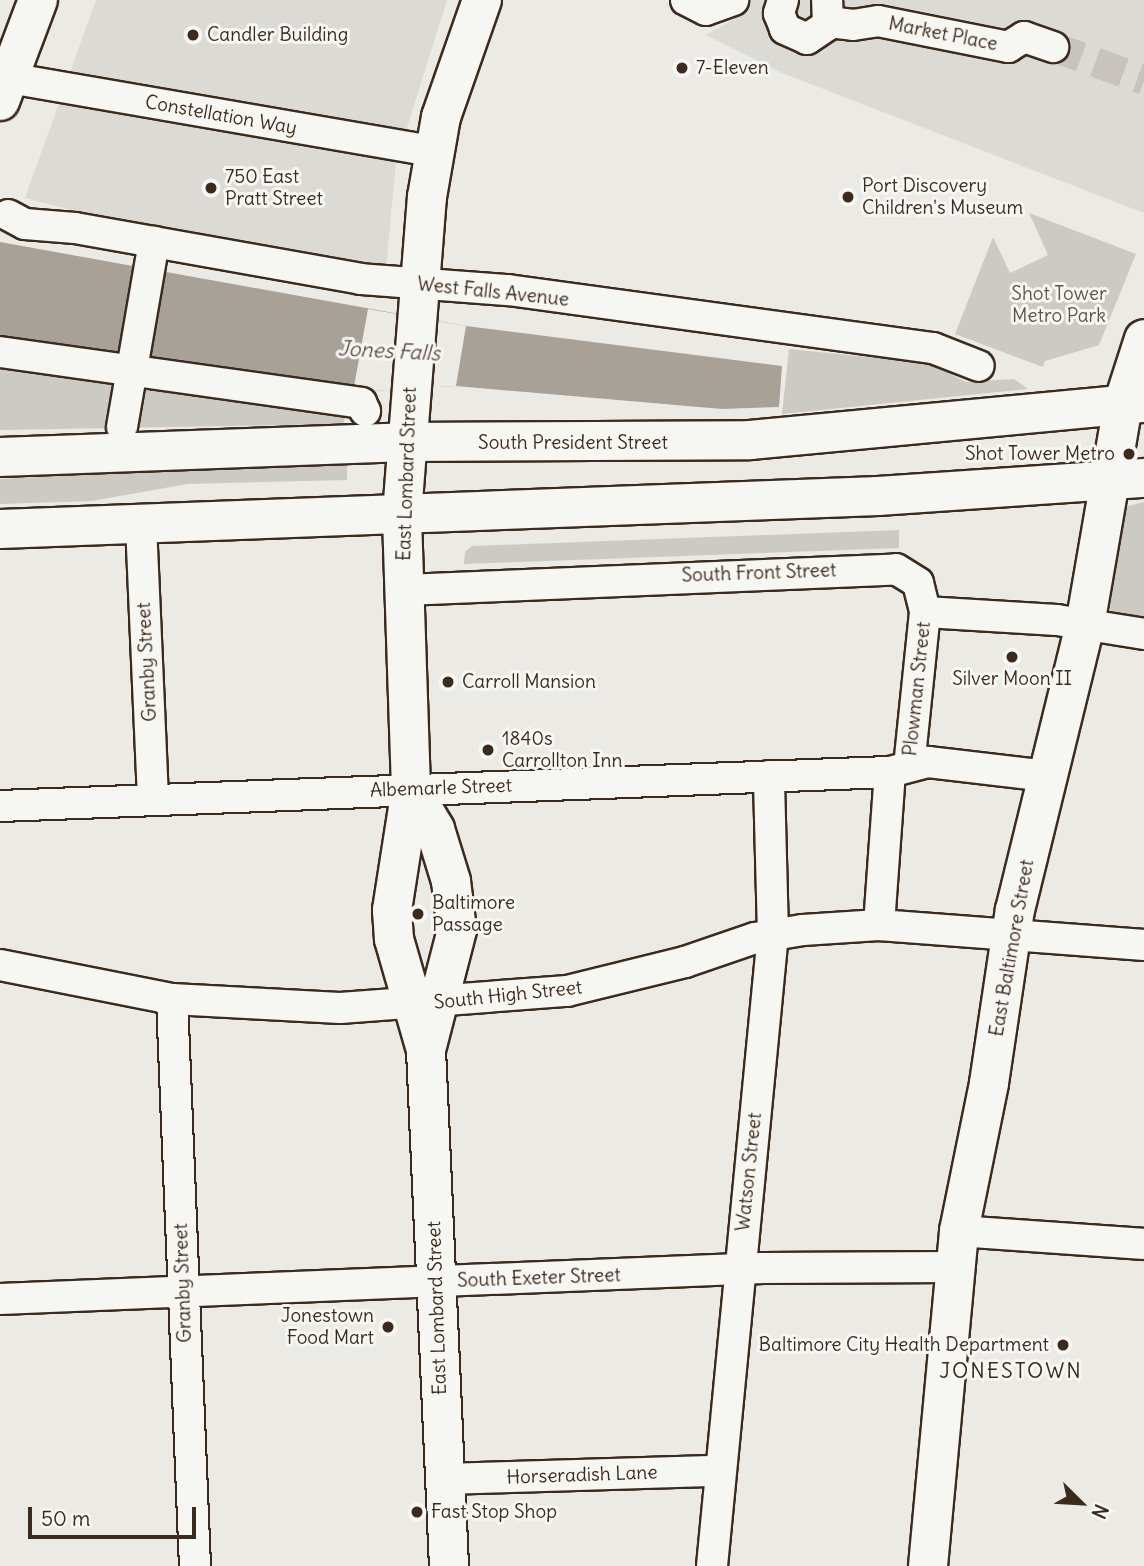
<!DOCTYPE html>
<style>
body{margin:0}
#map{position:relative;width:1144px;height:1566px;overflow:hidden;background:#ebeae5;font-family:Delius,sans-serif}
div>[style]{position:absolute}
.built>*{inset:0;background:#dcdad4}
.green>*{inset:0;background:#cdcac4}
.water>*{inset:0;background:#a8a198}
.pier>*{inset:0;background:#ebeae5}
.minor-tunnel>*{height:30px;margin-top:-15px;transform-origin:0;background:repeating-linear-gradient(90deg,#c8c4bd 0 30px,transparent 0 45px)}
.roads{filter:drop-shadow(2px 0 #3b2a1e) drop-shadow(-2px 0 #3b2a1e) drop-shadow(0 2px #3b2a1e) drop-shadow(0 -2px #3b2a1e)}
.minor>*{height:30px;margin:-15px;padding:0 15px;transform-origin:15px;border-radius:15px;background:#f6f6f2}
.major>*{height:38px;margin:-19px;padding:0 19px;transform-origin:19px;border-radius:19px;background:#f6f6f2}
.dots>*{width:19px;height:19px;translate:-50% -50%;box-sizing:border-box;border:4px solid #f6f6f2;border-radius:50%}
span{translate:-50% -50%;white-space:nowrap;text-align:center;line-height:1.15;-webkit-text-stroke:6px #f6f6f2;paint-order:stroke}
.street-label{font-size:19px;color:#3b2a1e}
.poi-label{font-size:19px;color:#3b2a1e}
.left{translate:0 -50%;text-align:left}
.right{translate:-100% -50%;text-align:right}
.park-label{font-size:19px;color:#605248}
.water-label{font-size:21px;color:#615449;font-style:italic}
.neighbourhood-label{font-size:21px;color:#3b2a1e;letter-spacing:2px}
.north{position:absolute;left:1046px;top:1468px;width:70px;height:70px;-webkit-text-stroke:5px #f6f6f2;paint-order:stroke;rotate:114deg;font-size:19px;font-weight:700;line-height:28px;text-align:center;color:#3b2a1e}
.north::after{content:'';display:block;margin:auto;width:24px;height:32px;background:#3b2a1e;clip-path:polygon(50% 0,100% 100%,50% 72%,0 100%)}
.scale{position:absolute;left:28px;top:1507px;width:168px;height:32px;box-sizing:border-box;border:4px solid #3b2a1e;border-top:0;padding-left:9px;font-size:21px;line-height:24px;white-space:nowrap;color:#3b2a1e;-webkit-text-stroke:5px #f6f6f2;paint-order:stroke}
</style>
<div id="map">
<div class="built">
<div style="clip-path:polygon(96px 0,447px 0,396px 163px,386px 267px,141px 228px,25px 198px)"></div>
<div style="clip-path:polygon(752px 0,1144px 0,1144px 213px,782px 73px,706px 35px,738px 17px)"></div>
</div>
<div class="green">
<div style="clip-path:polygon(1029px 213px,1136px 254px,1099px 345px,1045px 361px,1043px 367px,955px 334px,993px 237px,1010px 273px,1048px 255px)"></div>
<div style="clip-path:polygon(0 335px,353px 392px,343px 424px,0 430px)"></div>
<div style="clip-path:polygon(789px 349px,948px 365px,952px 375px,966px 382px,1014px 379px,1028px 389px,782px 414px)"></div>
<div style="clip-path:polygon(347px 461px,347px 480px,187px 484px,92px 501px,0 504px,0 479px)"></div>
<div style="clip-path:polygon(1144px 502px,1144px 645px,1112px 617px,1110px 608px,1122px 517px,1128px 506px)"></div>
<div style="clip-path:polygon(899px 530px,899px 548px,464px 564px,465px 552px,472px 546px)"></div>
</div>
<div class="water">
<div style="clip-path:polygon(0 242px,466px 326px,782px 366px,779px 407px,722px 409px,456px 386px,353px 392px,0 337px)"></div>
</div>
<div class="pier">
<div style="clip-path:polygon(368px 309px,466px 326px,456px 386px,353px 392px)"></div>
</div>
<div class="minor-tunnel">
<div style="left:1053px;top:47px;width:97px;rotate:19.9deg"></div>
</div>
<div class="roads">
<div class="minor">
<div style="left:686px;top:0;width:22px;rotate:27deg"></div>
<div style="left:706px;top:10px;width:29px;rotate:-20deg"></div>
<div style="left:783px;top:0;width:14px;rotate:107deg"></div>
<div style="left:779px;top:13px;width:17px;rotate:69deg"></div>
<div style="left:785px;top:29px;width:24px;rotate:24deg"></div>
<div style="left:807px;top:39px;width:25px;rotate:-34deg"></div>
<div style="left:828px;top:25px;width:25px;rotate:-92deg"></div>
<div style="left:829px;top:22px;width:24px;rotate:7deg"></div>
<div style="left:853px;top:25px;width:25px;rotate:-9deg"></div>
<div style="left:878px;top:21px;width:133px;rotate:11.3deg"></div>
<div style="left:1008px;top:47px;width:19px;rotate:-32deg"></div>
<div style="left:1024px;top:37px;width:31px;rotate:19deg"></div>
<div style="left:9px;top:78px;width:430px;rotate:9.8deg"></div>
<div style="left:8px;top:215px;width:19px;rotate:28deg"></div>
<div style="left:25px;top:224px;width:50px;rotate:4.6deg"></div>
<div style="left:75px;top:228px;width:290px;rotate:10.1deg"></div>
<div style="left:360px;top:279px;width:148px;rotate:4.3deg"></div>
<div style="left:508px;top:290px;width:429px;rotate:7.8deg"></div>
<div style="left:933px;top:348px;width:49px;rotate:21.4deg"></div>
<div style="left:0;top:352px;width:365px;rotate:8deg"></div>
<div style="left:361px;top:403px;width:9px;rotate:63deg"></div>
<div style="left:122px;top:427px;width:188px;rotate:-80.2deg"></div>
<div style="left:141px;top:524px;width:276px;rotate:87.5deg"></div>
<div style="left:405px;top:590px;width:491px;rotate:-2.4deg"></div>
<div style="left:896px;top:569px;width:26px;rotate:32deg"></div>
<div style="left:918px;top:583px;width:30px;rotate:76deg"></div>
<div style="left:925px;top:612px;width:155px;rotate:95.9deg"></div>
<div style="left:925px;top:612px;width:132px;rotate:3.5deg"></div>
<div style="left:1057px;top:620px;width:88px;rotate:9.1deg"></div>
<div style="left:0;top:806px;width:891px;rotate:-2.19deg"></div>
<div style="left:890px;top:772px;width:39px;rotate:-15deg"></div>
<div style="left:928px;top:762px;width:120px;rotate:6.7deg"></div>
<div style="left:879px;top:925px;width:153px;rotate:-85.9deg"></div>
<div style="left:0;top:965px;width:175px;rotate:11.2deg"></div>
<div style="left:172px;top:999px;width:168px;rotate:3.1deg"></div>
<div style="left:340px;top:1008px;width:228px;rotate:-4.3deg"></div>
<div style="left:567px;top:991px;width:122px;rotate:-13.8deg"></div>
<div style="left:685px;top:962px;width:74px;rotate:-18.9deg"></div>
<div style="left:755px;top:938px;width:49px;rotate:-9.5deg"></div>
<div style="left:803px;top:930px;width:76px;rotate:-3.8deg"></div>
<div style="left:879px;top:925px;width:266px;rotate:4.3deg"></div>
<div style="left:172px;top:999px;width:567px;rotate:87.68deg"></div>
<div style="left:959px;top:1231px;width:185px;rotate:4deg"></div>
<div style="left:0;top:1299px;width:764px;rotate:-2.33deg"></div>
<div style="left:763px;top:1268px;width:190px;rotate:-0.3deg"></div>
<div style="left:443px;top:1479px;width:277px;rotate:-1.7deg"></div>
<div style="left:712px;top:1566px;width:635px;rotate:-84.49deg"></div>
<div style="left:773px;top:934px;width:158px;rotate:-91.5deg"></div>
</div>
<div class="major">
<div style="left:0;top:101px;width:108px;rotate:-69.4deg"></div>
<div style="left:0;top:457px;width:406px;rotate:-2.1deg"></div>
<div style="left:406px;top:442px;width:344px;rotate:-0.3deg"></div>
<div style="left:750px;top:440px;width:396px;rotate:-5.4deg"></div>
<div style="left:0;top:529px;width:879px;rotate:-2.15deg"></div>
<div style="left:878px;top:496px;width:267px;rotate:-3.9deg"></div>
<div style="left:411px;top:789px;width:47px;rotate:59deg"></div>
<div style="left:435px;top:829px;width:54px;rotate:72.9deg"></div>
<div style="left:451px;top:881px;width:49px;rotate:83deg"></div>
<div style="left:457px;top:930px;width:124px;rotate:104.5deg"></div>
<div style="left:449px;top:1566px;width:517px;rotate:-92.55deg"></div>
<div style="left:426px;top:1050px;width:116px;rotate:-106.1deg"></div>
<div style="left:394px;top:939px;width:29px;rotate:-94deg"></div>
<div style="left:392px;top:910px;width:122px;rotate:-81.1deg"></div>
<div style="left:411px;top:789px;width:275px;rotate:-91.9deg"></div>
<div style="left:402px;top:514px;width:318px;rotate:-85.5deg"></div>
<div style="left:427px;top:197px;width:81px;rotate:-80.1deg"></div>
<div style="left:441px;top:117px;width:124px;rotate:-70.7deg"></div>
<div style="left:928px;top:1566px;width:336px;rotate:-84.7deg"></div>
<div style="left:959px;top:1231px;width:151px;rotate:-78.5deg"></div>
<div style="left:989px;top:1083px;width:175px;rotate:-81.5deg"></div>
<div style="left:1015px;top:910px;width:293px;rotate:-76.2deg"></div>
<div style="left:1085px;top:625px;width:224px;rotate:-80.2deg"></div>
<div style="left:1123px;top:404px;width:68px;rotate:-72.1deg"></div>
</div>
</div>
<div class="dots">
<div style="left:193px;top:35px;background:#3b2a1e"></div>
<div style="left:682px;top:68px;background:#3b2a1e"></div>
<div style="left:211px;top:188px;background:#3b2a1e"></div>
<div style="left:848px;top:197px;background:#3b2a1e"></div>
<div style="left:1129px;top:454px;background:#3b2a1e"></div>
<div style="left:1012px;top:657px;background:#3b2a1e"></div>
<div style="left:448px;top:682px;background:#3b2a1e"></div>
<div style="left:488px;top:750px;background:#3b2a1e"></div>
<div style="left:418px;top:914px;background:#3b2a1e"></div>
<div style="left:388px;top:1327px;background:#3b2a1e"></div>
<div style="left:1063px;top:1345px;background:#3b2a1e"></div>
<div style="left:417px;top:1512px;background:#3b2a1e"></div>
</div>
<div class="street-label">
<span style="left:943px;top:34px;rotate:11deg">Market Place</span>
<span style="left:221px;top:115px;rotate:10deg">Constellation Way</span>
<span style="left:493px;top:292px;rotate:6deg">West Falls Avenue</span>
<span style="left:573px;top:443px">South President Street</span>
<span style="left:407px;top:474px;rotate:-88deg">East Lombard Street</span>
<span style="left:759px;top:573px;rotate:-2deg">South Front Street</span>
<span style="left:147px;top:662px;rotate:-93deg">Granby Street</span>
<span style="left:917px;top:689px;rotate:-84deg">Plowman Street</span>
<span style="left:441px;top:788px;rotate:-2deg">Albemarle Street</span>
<span style="left:1012px;top:948px;rotate:-80deg">East Baltimore Street</span>
<span style="left:508px;top:995px;rotate:-6deg">South High Street</span>
<span style="left:749px;top:1172px;rotate:-84deg">Watson Street</span>
<span style="left:539px;top:1278px;rotate:-2deg">South Exeter Street</span>
<span style="left:183px;top:1283px;rotate:-92deg">Granby Street</span>
<span style="left:437px;top:1308px;rotate:-92deg">East Lombard Street</span>
<span style="left:582px;top:1475px;rotate:-2deg">Horseradish Lane</span>
</div>
<div class="poi-label">
<span class="left" style="left:207px;top:35px">Candler Building</span>
<span class="left" style="left:696px;top:68px">7-Eleven</span>
<span class="left" style="left:225px;top:188px">750 East<br>Pratt Street</span>
<span class="left" style="left:862px;top:197px">Port Discovery<br>Children's Museum</span>
<span class="right" style="left:1115px;top:454px">Shot Tower Metro</span>
<span style="left:1012px;top:679px">Silver Moon II</span>
<span class="left" style="left:462px;top:682px">Carroll Mansion</span>
<span class="left" style="left:502px;top:750px">1840s<br>Carrollton Inn</span>
<span class="left" style="left:432px;top:914px">Baltimore<br>Passage</span>
<span class="right" style="left:374px;top:1327px">Jonestown<br>Food Mart</span>
<span class="right" style="left:1049px;top:1345px">Baltimore City Health Department</span>
<span class="left" style="left:431px;top:1512px">Fast Stop Shop</span>
</div>
<div class="park-label">
<span style="left:1059px;top:305px">Shot Tower<br>Metro Park</span>
</div>
<div class="water-label">
<span style="left:389px;top:351px;rotate:3deg">Jones Falls</span>
</div>
<div class="neighbourhood-label">
<span style="left:1011px;top:1371px">JONESTOWN</span>
</div>
<div class="north">N</div>
<div class="scale">50 m</div>
</div>
